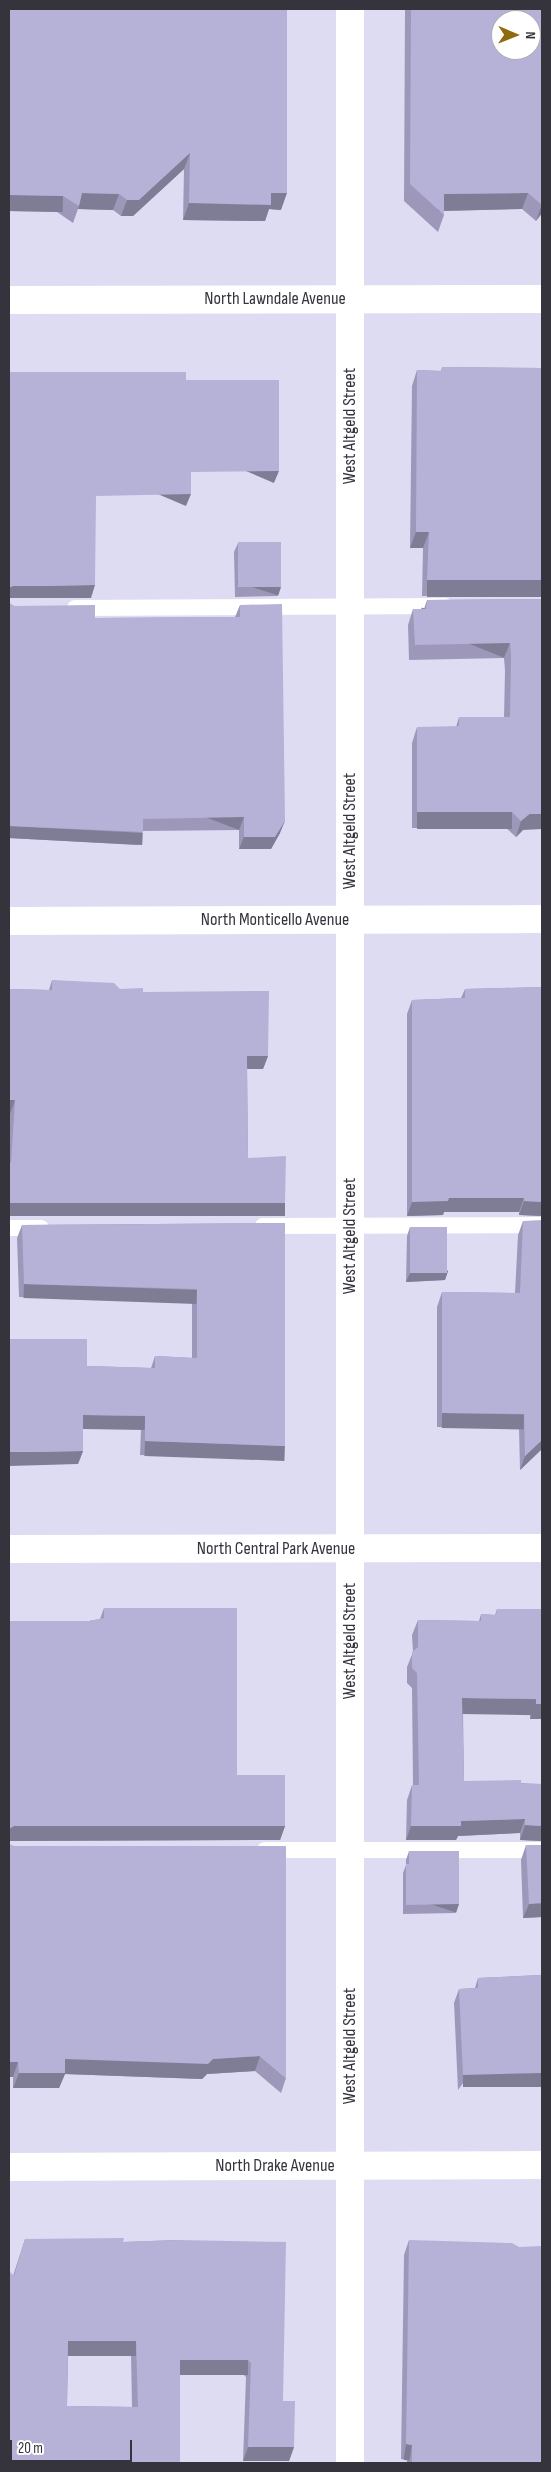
<!DOCTYPE html>
<style>
body{margin:0}
#map{position:relative;width:551px;height:2472px;overflow:hidden;background:#dedcf3;font-family:"Sofia Sans Condensed",sans-serif}
div>[style]{position:absolute}
.lane>*{height:16px;margin:-8px;padding:0 8px;transform-origin:8px;border-radius:8px;background:#fff}
.street>*{height:28px;margin:-14px;padding:0 14px;transform-origin:14px;border-radius:14px;background:#fff}
.secondary>*{height:28px;margin:-14px;padding:0 14px;transform-origin:14px;border-radius:14px;background:#fff}
.wall>*{inset:0;background:#9d98b9}
.shaded-wall>*{inset:0;background:#7f7c96;transform-origin:0 0}
.building>*{inset:0;background:#b6b1d7;transform-origin:0 0}
span{translate:-50% -50%;white-space:nowrap;text-align:center;line-height:1.15;-webkit-text-stroke:4px #fff;paint-order:stroke}
.street-label{font-size:18px;color:#35343d}
.frame{position:absolute;inset:0;border:10px solid #35343d;pointer-events:none}
.north{position:absolute;left:491px;top:10px;width:50px;height:50px;box-sizing:border-box;background:#fff;border:1px solid #aeaeb1;border-radius:50%;rotate:91deg;font-size:14px;font-weight:700;line-height:20px;text-align:center;color:#35343d}
.north::after{content:'';display:block;margin:auto;width:18px;height:22px;background:#8f6b10;clip-path:polygon(50% 0,100% 100%,50% 72%,0 100%)}
.scale{position:absolute;left:10px;top:2440px;width:122px;height:22px;box-sizing:border-box;border:2px solid #35343d;border-top:0;padding-left:6px;font-size:15px;line-height:18px;white-space:nowrap;color:#35343d;-webkit-text-stroke:4px #fff;paint-order:stroke}
</style>
<div id="map">
<div class="lane">
<div style="left:75px;top:608px;width:370px;rotate:-0.3deg"></div>
<div style="left:263px;top:1226px;width:279px;rotate:-0.2deg"></div>
<div style="left:9px;top:1228px;width:32px"></div>
<div style="left:265px;top:1850px;width:277px"></div>
</div>
<div class="street">
<div style="left:9px;top:300px;width:533px;rotate:-0.11deg"></div>
<div style="left:9px;top:921px;width:533px;rotate:-0.21deg"></div>
<div style="left:9px;top:2167px;width:533px;rotate:-0.21deg"></div>
<div style="left:350px;top:2463px;width:2454px;rotate:-90deg"></div>
</div>
<div class="secondary">
<div style="left:9px;top:1549px;width:533px;rotate:-0.11deg"></div>
</div>
<div class="wall">
<div style="clip-path:polygon(9px 9px,281px 210px,269px 209px,265px 221px,183px 220px,184px 169px,133px 216px,121px 216px,113px 210px,78px 209px,73px 223px,57px 212px,9px 211px)"></div>
<div style="clip-path:polygon(405px 9px,542px 9px,542px 213px,536px 221px,522px 209px,444px 211px,444px 215px,438px 232px,404px 201px)"></div>
<div style="clip-path:polygon(442px 367px,542px 368px,542px 595px,422px 596px,423px 548px,410px 548px,412px 386px,417px 370px,441px 371px)"></div>
<div style="clip-path:polygon(238px 543px,278px 596px,235px 597px,234px 552px)"></div>
<div style="clip-path:polygon(542px 599px,523px 830px,516px 837px,506px 828px,412px 828px,412px 743px,417px 727px,456px 727px,459px 717px,504px 717px,505px 671px,504px 658px,409px 660px,408px 625px,413px 609px,424px 609px,427px 600px)"></div>
<div style="clip-path:polygon(9px 603px,14px 606px,95px 618px,235px 617px,240px 605px,280px 833px,271px 849px,239px 849px,239px 830px,143px 831px,138px 845px,9px 838px)"></div>
<div style="clip-path:polygon(52px 980px,143px 992px,268px 1056px,263px 1069px,247px 1069px,248px 1158px,285px 1203px,280px 1216px,9px 1216px,9px 1132px,10px 1114px,9px 1114px,9px 989px,49px 990px)"></div>
<div style="clip-path:polygon(542px 987px,542px 1216px,519px 1215px,519px 1212px,444px 1212px,443px 1215px,407px 1216px,407px 1014px,412px 1000px,461px 998px,465px 989px)"></div>
<div style="clip-path:polygon(523px 1221px,542px 1449px,520px 1470px,519px 1428px,437px 1427px,437px 1307px,442px 1292px,515px 1293px,518px 1235px)"></div>
<div style="clip-path:polygon(285px 1223px,281px 1459px,140px 1455px,141px 1429px,83px 1428px,83px 1451px,78px 1464px,87px 1366px,151px 1368px,155px 1356px,192px 1358px,192px 1302px,19px 1297px,17px 1238px,22px 1225px)"></div>
<div style="clip-path:polygon(410px 1227px,448px 1271px,445px 1280px,406px 1282px,407px 1236px)"></div>
<div style="clip-path:polygon(104px 1608px,237px 1775px,285px 1826px,280px 1840px,9px 1841px,9px 1621px,89px 1621px,100px 1619px)"></div>
<div style="clip-path:polygon(497px 1609px,542px 1609px,542px 1719px,530px 1719px,530px 1714px,463px 1713px,464px 1781px,542px 1784px,542px 1841px,520px 1840px,520px 1833px,458px 1836px,456px 1840px,406px 1840px,407px 1800px,412px 1785px,413px 1785px,412px 1688px,407px 1683px,407px 1667px,413px 1652px,412px 1635px,418px 1620px,479px 1621px,481px 1614px,495px 1615px)"></div>
<div style="clip-path:polygon(9px 1844px,286px 2078px,281px 2093px,255px 2071px,207px 2074px,202px 2079px,65px 2074px,59px 2088px,13px 2088px,13px 2077px,9px 2077px)"></div>
<div style="clip-path:polygon(526px 1845px,542px 1917px,523px 1918px,521px 1860px)"></div>
<div style="clip-path:polygon(409px 1851px,456px 1913px,403px 1914px,403px 1873px,406px 1865px,406px 1860px)"></div>
<div style="clip-path:polygon(542px 1975px,458px 2090px,454px 2003px,459px 1989px,475px 1988px,478px 1978px)"></div>
<div style="clip-path:polygon(evenodd,25px 2239px,123px 2242px,178px 2240px,283px 2401px,294px 2447px,289px 2461px,243px 2461px,246px 2377px,243px 2374px,180px 2374px,180px 2463px,9px 2463px,13px 2276px,25px 2239px,68px 2355px,131px 2355px,132px 2407px,67px 2406px,68px 2355px)"></div>
<div style="clip-path:polygon(409px 2240px,542px 2463px,407px 2463px,407px 2460px,401px 2459px,404px 2255px)"></div>
</div>
<div class="shaded-wall">
<div style="clip-path:polygon(190px 153px,184px 169px,133px 216px,121px 216px,127px 200px)"></div>
<div style="clip-path:polygon(82px 193px,119px 194px,113px 210px,78px 209px)"></div>
<div style="clip-path:polygon(271px 193px,287px 193px,281px 210px,269px 209px,265px 221px,183px 220px,189px 203px)"></div>
<div style="clip-path:polygon(528px 193px,522px 209px,438px 211px,444px 194px)"></div>
<div style="left:9px;top:195px;width:54px;height:16px;rotate:1deg"></div>
<div style="clip-path:polygon(542px 204px,542px 213px,536px 221px)"></div>
<div style="left:279px;top:471px;width:13px;height:88px;rotate:113deg"></div>
<div style="left:191px;top:494px;width:13px;height:95px;rotate:113deg"></div>
<div style="clip-path:polygon(416px 532px,429px 532px,423px 548px,410px 548px)"></div>
<div style="left:427px;top:580px;width:115px;height:17px"></div>
<div style="clip-path:polygon(95px 585px,91px 598px,9px 598px,9px 587px,13px 586px)"></div>
<div style="left:281px;top:587px;width:9px;height:43px;rotate:108deg"></div>
<div style="left:510px;top:643px;width:16px;height:95px;rotate:112deg"></div>
<div style="left:417px;top:812px;width:95px;height:17px"></div>
<div style="clip-path:polygon(529px 814px,542px 814px,542px 829px,523px 830px,516px 837px,521px 821px)"></div>
<div style="left:244px;top:817px;width:14px;height:101px;rotate:111deg"></div>
<div style="clip-path:polygon(285px 821px,280px 833px,271px 849px,239px 849px,244px 837px)"></div>
<div style="left:9px;top:826px;width:134px;height:12px;rotate:3deg"></div>
<div style="clip-path:polygon(247px 1056px,268px 1056px,263px 1069px,243px 1069px)"></div>
<div style="clip-path:polygon(9px 1100px,15px 1100px,10px 1114px,9px 1114px)"></div>
<div style="clip-path:polygon(449px 1198px,524px 1198px,519px 1212px,444px 1212px,443px 1215px,407px 1216px,412px 1202px)"></div>
<div style="clip-path:polygon(524px 1201px,542px 1202px,542px 1216px,519px 1215px)"></div>
<div style="left:9px;top:1203px;width:276px;height:13px"></div>
<div style="clip-path:polygon(448px 1271px,445px 1280px,406px 1282px,410px 1273px)"></div>
<div style="left:24px;top:1284px;width:173px;height:14px;rotate:2deg"></div>
<div style="left:442px;top:1413px;width:82px;height:15px;rotate:1deg"></div>
<div style="left:83px;top:1415px;width:62px;height:14px;rotate:1deg"></div>
<div style="clip-path:polygon(542px 1440px,542px 1449px,520px 1470px,525px 1456px)"></div>
<div style="left:145px;top:1441px;width:140px;height:15px;rotate:2deg"></div>
<div style="clip-path:polygon(83px 1451px,78px 1464px,9px 1466px,9px 1452px)"></div>
<div style="left:462px;top:1698px;width:74px;height:16px;rotate:1deg"></div>
<div style="clip-path:polygon(536px 1704px,542px 1704px,542px 1719px,530px 1719px)"></div>
<div style="clip-path:polygon(525px 1819px,520px 1833px,458px 1836px,456px 1840px,406px 1840px,411px 1826px,461px 1821px)"></div>
<div style="clip-path:polygon(525px 1825px,542px 1826px,542px 1841px,520px 1840px)"></div>
<div style="clip-path:polygon(14px 1826px,285px 1826px,280px 1840px,9px 1841px,9px 1829px)"></div>
<div style="clip-path:polygon(542px 1903px,542px 1917px,523px 1918px,529px 1904px)"></div>
<div style="left:459px;top:1904px;width:9px;height:53px;rotate:108deg"></div>
<div style="clip-path:polygon(260px 2056px,255px 2071px,207px 2074px,202px 2079px,65px 2074px,59px 2088px,13px 2088px,19px 2073px,65px 2059px,213px 2059px)"></div>
<div style="clip-path:polygon(9px 2062px,18px 2062px,13px 2077px,9px 2077px)"></div>
<div style="left:542px;top:2073px;width:14px;height:79px;rotate:90deg"></div>
<div style="left:68px;top:2341px;width:68px;height:15px"></div>
<div style="left:180px;top:2360px;width:68px;height:15px"></div>
<div style="left:406px;top:2444px;width:6px;height:16px;rotate:9deg"></div>
<div style="clip-path:polygon(248px 2447px,294px 2447px,289px 2461px,243px 2461px)"></div>
</div>
<div class="building">
<div style="clip-path:polygon(9px 9px,287px 9px,287px 193px,271px 193px,271px 205px,189px 203px,190px 153px,139px 200px,127px 200px,119px 194px,82px 193px,79px 206px,63px 196px,9px 195px)"></div>
<div style="clip-path:polygon(evenodd,411px 9px,542px 9px,542px 205px,528px 193px,444px 194px,444px 215px,410px 184px,411px 9px,501px 20px,531px 20px,531px 50px,501px 50px,501px 20px)"></div>
<div style="clip-path:polygon(442px 367px,542px 368px,542px 580px,427px 580px,429px 532px,416px 532px,417px 370px,442px 371px)"></div>
<div style="clip-path:polygon(9px 372px,186px 372px,186px 380px,279px 380px,279px 471px,191px 472px,191px 494px,96px 496px,95px 585px,13px 586px,9px 587px)"></div>
<div style="left:281px;top:542px;width:45px;height:43px;rotate:90deg"></div>
<div style="clip-path:polygon(542px 599px,542px 814px,529px 814px,521px 821px,512px 812px,417px 812px,417px 727px,459px 726px,459px 717px,510px 717px,511px 656px,510px 643px,415px 645px,413px 609px,426px 609px,427px 600px)"></div>
<div style="clip-path:polygon(9px 603px,14px 606px,95px 605px,95px 618px,240px 617px,240px 605px,282px 604px,285px 821px,275px 837px,244px 837px,244px 817px,143px 819px,143px 832px,9px 826px)"></div>
<div style="clip-path:polygon(52px 980px,114px 983px,120px 989px,143px 988px,143px 992px,269px 991px,268px 1056px,247px 1056px,248px 1158px,286px 1156px,285px 1203px,9px 1203px,9px 1163px,11px 1163px,15px 1100px,9px 1100px,9px 989px,52px 990px)"></div>
<div style="clip-path:polygon(542px 987px,542px 1202px,524px 1201px,524px 1198px,449px 1198px,448px 1201px,412px 1202px,412px 1000px,465px 998px,465px 989px)"></div>
<div style="clip-path:polygon(542px 1220px,542px 1440px,525px 1456px,524px 1414px,442px 1413px,442px 1292px,520px 1293px,523px 1221px)"></div>
<div style="clip-path:polygon(285px 1223px,285px 1446px,145px 1441px,145px 1416px,83px 1415px,83px 1451px,9px 1452px,9px 1339px,87px 1339px,87px 1366px,155px 1368px,155px 1356px,197px 1358px,197px 1289px,24px 1284px,22px 1225px)"></div>
<div style="left:410px;top:1227px;width:37px;height:46px"></div>
<div style="clip-path:polygon(104px 1608px,237px 1608px,237px 1775px,285px 1775px,285px 1826px,14px 1826px,9px 1829px,9px 1621px,89px 1621px,104px 1618px)"></div>
<div style="clip-path:polygon(497px 1609px,542px 1609px,542px 1704px,536px 1704px,536px 1699px,462px 1698px,464px 1781px,521px 1780px,521px 1784px,542px 1784px,542px 1826px,525px 1825px,525px 1819px,461px 1821px,461px 1826px,411px 1826px,412px 1785px,419px 1785px,417px 1673px,412px 1668px,412px 1652px,418px 1647px,418px 1620px,481px 1621px,481px 1614px,496px 1615px)"></div>
<div style="clip-path:polygon(9px 1844px,14px 1846px,286px 1846px,286px 2078px,260px 2056px,213px 2059px,208px 2064px,65px 2059px,65px 2073px,19px 2073px,18px 2062px,9px 2062px)"></div>
<div style="clip-path:polygon(526px 1845px,542px 1845px,542px 1903px,529px 1904px)"></div>
<div style="clip-path:polygon(409px 1851px,459px 1851px,459px 1904px,406px 1905px,406px 1864px,409px 1864px)"></div>
<div style="clip-path:polygon(542px 1975px,542px 2073px,463px 2075px,459px 1989px,478px 1988px,478px 1978px)"></div>
<div style="clip-path:polygon(evenodd,124px 2238px,123px 2242px,178px 2240px,286px 2242px,283px 2401px,295px 2401px,294px 2447px,248px 2447px,251px 2363px,248px 2360px,180px 2360px,180px 2463px,9px 2463px,9px 2271px,14px 2276px,25px 2239px,124px 2238px,68px 2341px,136px 2341px,138px 2407px,67px 2406px,68px 2341px)"></div>
<div style="clip-path:polygon(409px 2240px,512px 2243px,519px 2247px,542px 2246px,542px 2463px,412px 2463px,412px 2445px,406px 2444px)"></div>
</div>
<div class="street-label">
<span style="left:275px;top:299px">North Lawndale Avenue</span>
<span style="left:350px;top:426px;rotate:-90deg">West Altgeld Street</span>
<span style="left:350px;top:831px;rotate:-90deg">West Altgeld Street</span>
<span style="left:275px;top:920px">North Monticello Avenue</span>
<span style="left:350px;top:1236px;rotate:-90deg">West Altgeld Street</span>
<span style="left:276px;top:1549px">North Central Park Avenue</span>
<span style="left:350px;top:1641px;rotate:-90deg">West Altgeld Street</span>
<span style="left:350px;top:2046px;rotate:-90deg">West Altgeld Street</span>
<span style="left:275px;top:2166px">North Drake Avenue</span>
</div>
<div class="frame"></div>
<div class="north">N</div>
<div class="scale">20 m</div>
</div>
